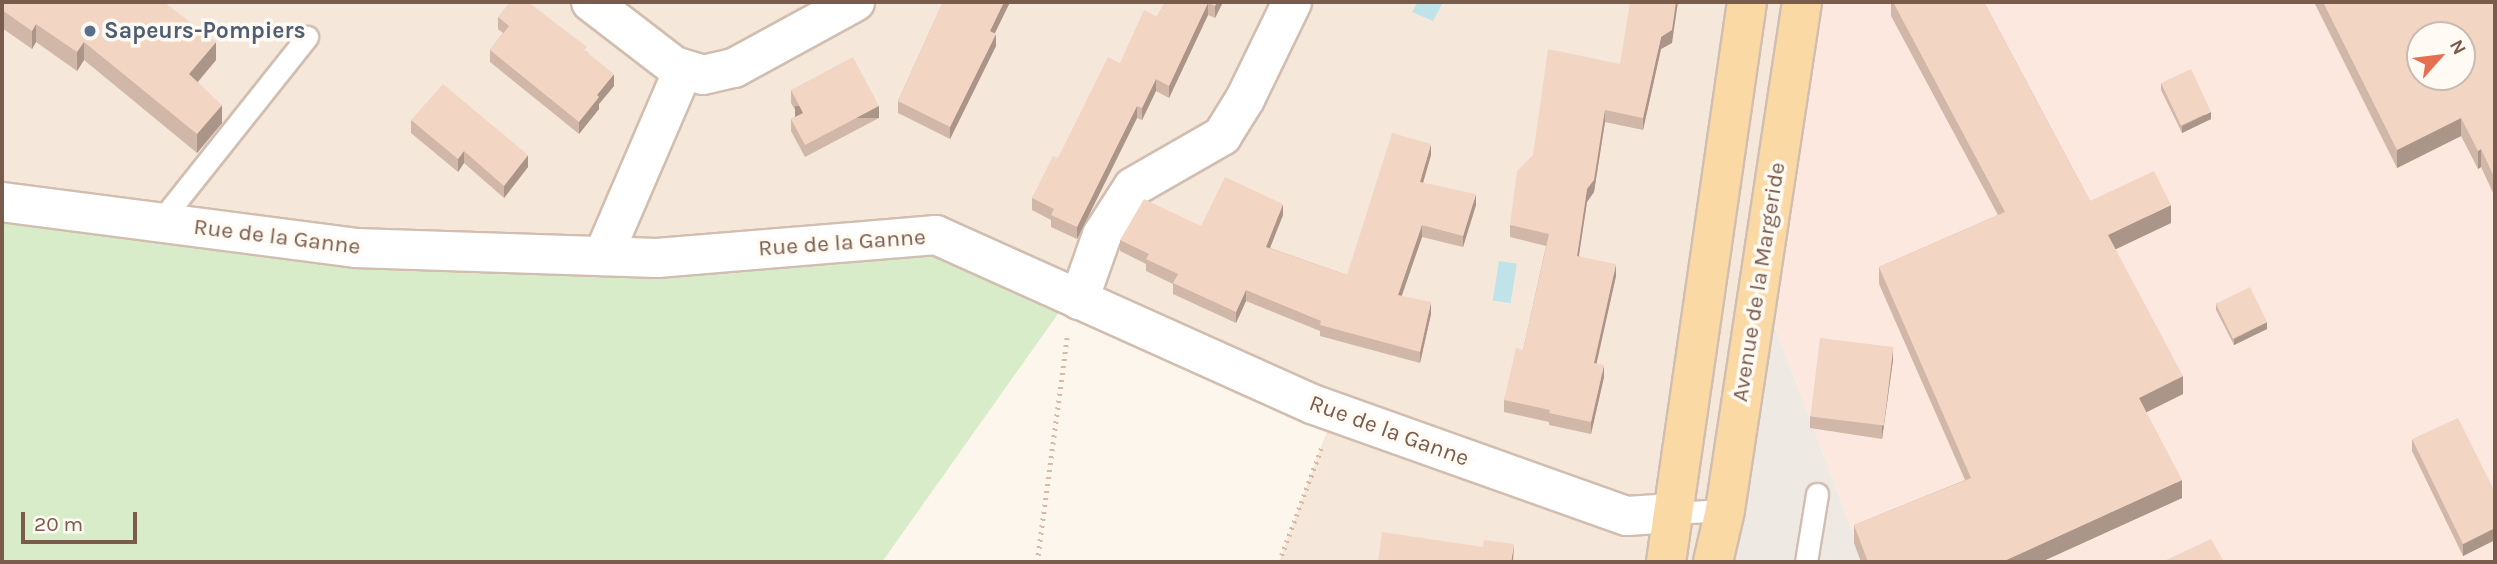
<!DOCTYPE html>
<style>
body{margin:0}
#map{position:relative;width:2497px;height:564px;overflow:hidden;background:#fdf6ec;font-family:Karla,sans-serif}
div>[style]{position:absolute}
.residential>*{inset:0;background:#f5e8da}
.commercial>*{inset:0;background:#fde8e0}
.industrial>*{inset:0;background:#efe9e4}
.green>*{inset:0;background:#d8ecc9}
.water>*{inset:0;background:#bfe3e8;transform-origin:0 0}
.path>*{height:4.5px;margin-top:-2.25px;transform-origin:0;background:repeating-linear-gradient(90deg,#d9b8a5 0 2px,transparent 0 7px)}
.roads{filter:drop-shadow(2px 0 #d1beb0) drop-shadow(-2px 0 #d1beb0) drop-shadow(0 2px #d1beb0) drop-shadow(0 -2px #d1beb0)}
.service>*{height:21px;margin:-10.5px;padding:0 10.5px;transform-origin:10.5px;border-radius:10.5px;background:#fff}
.minor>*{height:38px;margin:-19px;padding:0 19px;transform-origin:19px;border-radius:19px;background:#fff}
.primary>*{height:38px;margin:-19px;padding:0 19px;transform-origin:19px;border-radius:19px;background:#fbd9a5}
.wall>*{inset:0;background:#d1b7a8}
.shaded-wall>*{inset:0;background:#aa9588;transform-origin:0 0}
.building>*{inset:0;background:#f3d5c3;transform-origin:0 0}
.dots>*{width:19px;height:19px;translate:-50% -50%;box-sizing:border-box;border:4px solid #fffaf3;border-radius:50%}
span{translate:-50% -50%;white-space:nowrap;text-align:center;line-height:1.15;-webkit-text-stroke:7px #fffaf3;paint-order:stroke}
.service-label{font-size:23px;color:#4e5e75;font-weight:700}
.left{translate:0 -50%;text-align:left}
.street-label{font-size:23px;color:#7a5c4d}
.frame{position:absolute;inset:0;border:4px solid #7a5c4d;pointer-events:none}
.north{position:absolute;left:2406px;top:21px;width:70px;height:70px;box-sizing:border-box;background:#fffaf3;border:2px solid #cabbb1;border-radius:50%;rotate:62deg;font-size:19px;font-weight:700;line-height:28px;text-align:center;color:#7a5c4d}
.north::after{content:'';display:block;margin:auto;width:24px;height:32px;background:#e76f51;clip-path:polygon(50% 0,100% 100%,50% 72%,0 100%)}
.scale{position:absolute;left:21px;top:512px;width:116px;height:32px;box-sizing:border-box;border:4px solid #7a5c4d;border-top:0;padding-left:9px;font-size:21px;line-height:24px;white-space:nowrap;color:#7a5c4d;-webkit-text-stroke:5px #fffaf3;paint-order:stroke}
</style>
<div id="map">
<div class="residential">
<div style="clip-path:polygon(2px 2px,1815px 2px,1707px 562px,1279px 562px,1334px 412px,1079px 300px,657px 258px,2px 203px)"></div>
</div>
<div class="commercial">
<div style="clip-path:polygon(evenodd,1815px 2px,2495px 2px,2495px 562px,1864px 562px,1770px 314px,1815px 2px,2420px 35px,2462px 35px,2462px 77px,2420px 77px,2420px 35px)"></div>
</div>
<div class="industrial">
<div style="clip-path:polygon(1770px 314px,1864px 562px,1707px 562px)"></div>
</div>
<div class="green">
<div style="clip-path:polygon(2px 202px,356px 248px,936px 235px,1070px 297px,882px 562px,2px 562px)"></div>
</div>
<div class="water">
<div style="clip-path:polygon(1418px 2px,1443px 2px,1433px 21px,1412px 12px)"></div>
<div style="left:1499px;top:261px;width:18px;height:40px;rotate:9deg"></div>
</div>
<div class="path">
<div style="left:1037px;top:562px;width:228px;rotate:-82.4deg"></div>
<div style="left:1279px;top:562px;width:121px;rotate:-69.6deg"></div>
</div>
<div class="roads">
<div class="service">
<div style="left:159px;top:223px;width:238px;rotate:-51.5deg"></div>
<div style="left:1673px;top:513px;width:52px;rotate:-3.3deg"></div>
<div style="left:1806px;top:562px;width:69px;rotate:-80.8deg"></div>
</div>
<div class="minor">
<div style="left:591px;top:2px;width:105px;rotate:37.6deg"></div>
<div style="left:674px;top:66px;width:30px;rotate:17deg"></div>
<div style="left:703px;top:75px;width:32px;rotate:-13deg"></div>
<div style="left:734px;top:68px;width:138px;rotate:-28.6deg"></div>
<div style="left:2px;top:202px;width:357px;rotate:7.4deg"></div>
<div style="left:356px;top:248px;width:301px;rotate:1.9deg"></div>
<div style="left:657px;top:258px;width:280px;rotate:-4.7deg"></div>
<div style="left:936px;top:235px;width:412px;rotate:24.2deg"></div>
<div style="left:1312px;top:404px;width:334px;rotate:19.6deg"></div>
<div style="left:1627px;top:516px;width:46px;rotate:-3.7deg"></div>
<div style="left:603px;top:256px;width:202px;rotate:-66.7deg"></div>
<div style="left:1079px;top:300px;width:69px;rotate:-70.5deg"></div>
<div style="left:1102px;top:235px;width:57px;rotate:-57.1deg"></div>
<div style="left:1133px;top:187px;width:103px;rotate:-29.8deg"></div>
<div style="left:1222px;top:136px;width:44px;rotate:-58.1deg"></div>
<div style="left:1245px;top:99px;width:108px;rotate:-64.1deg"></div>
</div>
<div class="primary">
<div style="left:1666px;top:562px;width:566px;rotate:-81.77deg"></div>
<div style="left:1713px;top:562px;width:53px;rotate:-77deg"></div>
<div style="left:1725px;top:510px;width:514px;rotate:-81.38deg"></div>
</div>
</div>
<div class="wall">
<div style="clip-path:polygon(2px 2px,216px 60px,198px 82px,222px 123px,197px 153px,84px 60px,77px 71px,36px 42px,32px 49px,2px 28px)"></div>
<div style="clip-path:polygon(943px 2px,1010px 2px,995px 33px,996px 46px,950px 139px,898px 113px,898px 101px)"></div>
<div style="clip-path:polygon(1165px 2px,1223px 2px,1215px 18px,1208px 15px,1169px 98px,1156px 91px,1142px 120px,1137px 118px,1077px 239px,1051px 227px,1051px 220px,1032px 210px,1032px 198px,1120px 63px,1157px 17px)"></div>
<div style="clip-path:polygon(1891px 2px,1984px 2px,2090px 201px,2171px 223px,2115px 249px,2183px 394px,2146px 412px,2182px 498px,2041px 562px,1861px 562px,1854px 543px,1854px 525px,1965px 480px,1879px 284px,1879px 267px,1998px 215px,1891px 16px)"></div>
<div style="clip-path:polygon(2314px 2px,2495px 2px,2495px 197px,2481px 167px,2478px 169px,2461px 136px,2397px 168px)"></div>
<div style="clip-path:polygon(498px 17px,587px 52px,614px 86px,599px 104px,599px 109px,579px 134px,490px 62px,490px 50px,503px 33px,498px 29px)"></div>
<div style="clip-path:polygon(1672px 43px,1661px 49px,1643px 130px,1605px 122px,1594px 192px,1587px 202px,1579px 256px,1616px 276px,1596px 363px,1604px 377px,1591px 434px,1549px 425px,1549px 422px,1504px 412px,1504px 400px,1523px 350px,1546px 246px,1510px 237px,1510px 225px,1620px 64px)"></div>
<div style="clip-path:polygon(2161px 83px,2211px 119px,2182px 133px,2161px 90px)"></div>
<div style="clip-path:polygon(791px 90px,879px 118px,805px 157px,791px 131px,791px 119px,798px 115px,791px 103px)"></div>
<div style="clip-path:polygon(411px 120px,528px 167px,504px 198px,464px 163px,458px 172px,411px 133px)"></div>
<div style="clip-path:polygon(1431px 155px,1423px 183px,1476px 205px,1463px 247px,1422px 237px,1401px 296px,1431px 314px,1420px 363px,1320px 336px,1320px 331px,1246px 301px,1236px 323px,1173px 294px,1173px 284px,1146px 271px,1146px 264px,1120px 251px,1120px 240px,1201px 226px,1283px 215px,1270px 248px,1347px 275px)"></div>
<div style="clip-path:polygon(2216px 303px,2267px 329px,2234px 345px,2216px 310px)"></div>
<div style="clip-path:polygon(1893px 360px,1882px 439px,1810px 428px,1810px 416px)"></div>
<div style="clip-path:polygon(2412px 439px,2495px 492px,2495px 540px,2463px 556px,2412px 451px)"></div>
</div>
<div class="shaded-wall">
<div style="clip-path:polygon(1004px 2px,1010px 2px,990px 43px,990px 31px)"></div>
<div style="clip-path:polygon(1217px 2px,1223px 2px,1215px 18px,1215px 6px)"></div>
<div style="clip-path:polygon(1676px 2px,1678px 2px,1672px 43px,1661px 49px,1643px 130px,1643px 118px,1661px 37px)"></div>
<div style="clip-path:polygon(1208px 3px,1208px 15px,1169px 98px,1169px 86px)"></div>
<div style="clip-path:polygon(36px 24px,36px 42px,32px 49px,32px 31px)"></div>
<div style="clip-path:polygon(996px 34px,996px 46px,950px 139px,950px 127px)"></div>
<div style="clip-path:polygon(84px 42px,84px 60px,77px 71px,77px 52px)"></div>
<div style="clip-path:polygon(216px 42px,216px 60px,189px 92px,189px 74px)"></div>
<div style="clip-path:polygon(614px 74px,614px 86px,599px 104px,599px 109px,579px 134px,579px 122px,597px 95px)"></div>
<div style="clip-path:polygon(1156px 79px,1156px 91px,1142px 120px,1142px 108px)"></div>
<div style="clip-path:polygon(222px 105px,222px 123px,197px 153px,197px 134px)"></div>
<div style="left:879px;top:106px;width:12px;height:84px;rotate:90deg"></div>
<div style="clip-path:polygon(1137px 106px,1137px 118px,1077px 239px,1077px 227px)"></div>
<div style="clip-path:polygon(1605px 110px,1605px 122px,1594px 192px,1587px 202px,1577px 268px,1577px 256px,1587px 189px)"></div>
<div style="clip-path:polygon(2211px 112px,2211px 119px,2182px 133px,2182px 126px)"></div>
<div style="clip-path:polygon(2461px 118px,2461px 136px,2397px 168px,2397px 150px)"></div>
<div style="clip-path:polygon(1431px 144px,1431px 155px,1420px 193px,1420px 182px)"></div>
<div style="clip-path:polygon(2481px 149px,2481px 167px,2478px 169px,2478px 151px)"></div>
<div style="clip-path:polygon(464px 151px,464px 163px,458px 172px,458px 159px)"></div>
<div style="clip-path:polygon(528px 155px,528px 167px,504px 198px,504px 186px)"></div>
<div style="clip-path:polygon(1476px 194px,1476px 205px,1463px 247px,1463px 236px)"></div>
<div style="clip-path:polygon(1283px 204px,1283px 215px,1266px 258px,1266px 247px)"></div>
<div style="clip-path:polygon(2171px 205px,2171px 223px,2108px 253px,2108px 235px)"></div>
<div style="clip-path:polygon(1422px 225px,1422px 237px,1398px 307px,1398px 295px)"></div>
<div style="clip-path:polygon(1616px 264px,1616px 276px,1594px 375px,1594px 363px)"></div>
<div style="clip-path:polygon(1246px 290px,1246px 301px,1236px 323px,1236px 312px)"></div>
<div style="clip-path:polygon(1431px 302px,1431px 314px,1420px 363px,1420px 352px)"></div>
<div style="clip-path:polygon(2267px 322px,2267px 329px,2234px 345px,2234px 339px)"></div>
<div style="clip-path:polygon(1893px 347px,1893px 360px,1882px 439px,1882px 427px)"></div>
<div style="clip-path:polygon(1604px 365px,1604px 377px,1591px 434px,1591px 422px)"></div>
<div style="clip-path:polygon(2183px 376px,2183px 394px,2139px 416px,2139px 398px)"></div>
<div style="clip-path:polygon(2182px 480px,2182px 498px,2041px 562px,2002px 562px)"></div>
<div style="clip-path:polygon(2495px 528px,2495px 540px,2463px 556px,2463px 544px)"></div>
<div style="clip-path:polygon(1514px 544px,1513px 562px,1511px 562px)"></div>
</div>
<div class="building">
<div style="clip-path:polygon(2px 2px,164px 2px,216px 42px,189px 74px,222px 105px,197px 134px,84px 42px,77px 52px,36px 24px,32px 31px,2px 10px)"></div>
<div style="clip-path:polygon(510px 2px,528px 2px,587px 47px,584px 50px,614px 74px,597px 95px,599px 97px,579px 122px,490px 50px,509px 26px,498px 17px)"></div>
<div style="clip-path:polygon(943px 2px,1004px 2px,990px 31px,996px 34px,950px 127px,898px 101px)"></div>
<div style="clip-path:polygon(1165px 2px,1217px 2px,1215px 6px,1208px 3px,1169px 86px,1156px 79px,1142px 108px,1137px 106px,1077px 227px,1051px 215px,1054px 209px,1032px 198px,1053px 156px,1058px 158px,1108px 57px,1120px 63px,1144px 10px,1157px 17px)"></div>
<div style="clip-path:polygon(1630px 2px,1676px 2px,1672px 30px,1661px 37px,1643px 118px,1605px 110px,1594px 180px,1587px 189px,1577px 256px,1616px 264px,1594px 363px,1604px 365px,1591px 422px,1549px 413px,1550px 410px,1504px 400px,1516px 348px,1523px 350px,1549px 234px,1510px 225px,1517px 171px,1533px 155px,1548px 49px,1620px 64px)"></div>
<div style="clip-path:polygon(1893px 2px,1984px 2px,2090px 201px,2154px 171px,2171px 205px,2108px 235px,2183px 376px,2139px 398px,2182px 480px,2002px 562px,1868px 562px,1854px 525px,1971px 478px,1879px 267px,2005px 212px)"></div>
<div style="clip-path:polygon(evenodd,2323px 2px,2495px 2px,2495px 179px,2481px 149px,2478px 151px,2461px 118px,2397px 150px,2323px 2px,2420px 35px,2462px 35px,2462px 77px,2420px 77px,2420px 35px)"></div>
<div style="clip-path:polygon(853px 57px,879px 106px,805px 145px,791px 119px,803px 113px,791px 90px)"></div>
<div style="left:2191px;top:69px;width:47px;height:33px;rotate:65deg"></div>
<div style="clip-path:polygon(443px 84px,528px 155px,504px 186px,464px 151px,458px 159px,411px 120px)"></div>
<div style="clip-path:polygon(1392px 133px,1431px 144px,1420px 182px,1476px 194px,1463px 236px,1422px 225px,1398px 295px,1431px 302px,1420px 352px,1320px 325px,1321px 321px,1246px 290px,1236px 312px,1173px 283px,1178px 274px,1146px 259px,1149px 254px,1120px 240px,1144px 199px,1201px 226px,1225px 177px,1283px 204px,1266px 247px,1347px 275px)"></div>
<div style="left:2250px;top:287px;width:39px;height:38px;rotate:64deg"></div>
<div style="left:1820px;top:338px;width:74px;height:79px;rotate:7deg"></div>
<div style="clip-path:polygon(2458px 418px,2495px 492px,2495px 528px,2463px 544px,2412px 439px)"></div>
<div style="clip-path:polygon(1382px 532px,1483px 547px,1484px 540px,1514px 544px,1511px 562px,1378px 562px)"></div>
<div style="clip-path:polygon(2211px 539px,2224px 562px,2162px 562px)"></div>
</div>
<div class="dots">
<div style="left:90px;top:31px;background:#5c6f8a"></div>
</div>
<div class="service-label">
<span class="left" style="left:104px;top:31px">Sapeurs-Pompiers</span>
</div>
<div class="street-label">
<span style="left:277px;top:237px;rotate:7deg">Rue de la Ganne</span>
<span style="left:842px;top:243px;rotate:-4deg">Rue de la Ganne</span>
<span style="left:1759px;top:282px;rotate:-81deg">Avenue de la Margeride</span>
<span style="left:1389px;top:431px;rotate:20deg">Rue de la Ganne</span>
</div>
<div class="frame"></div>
<div class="north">N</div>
<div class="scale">20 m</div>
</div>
